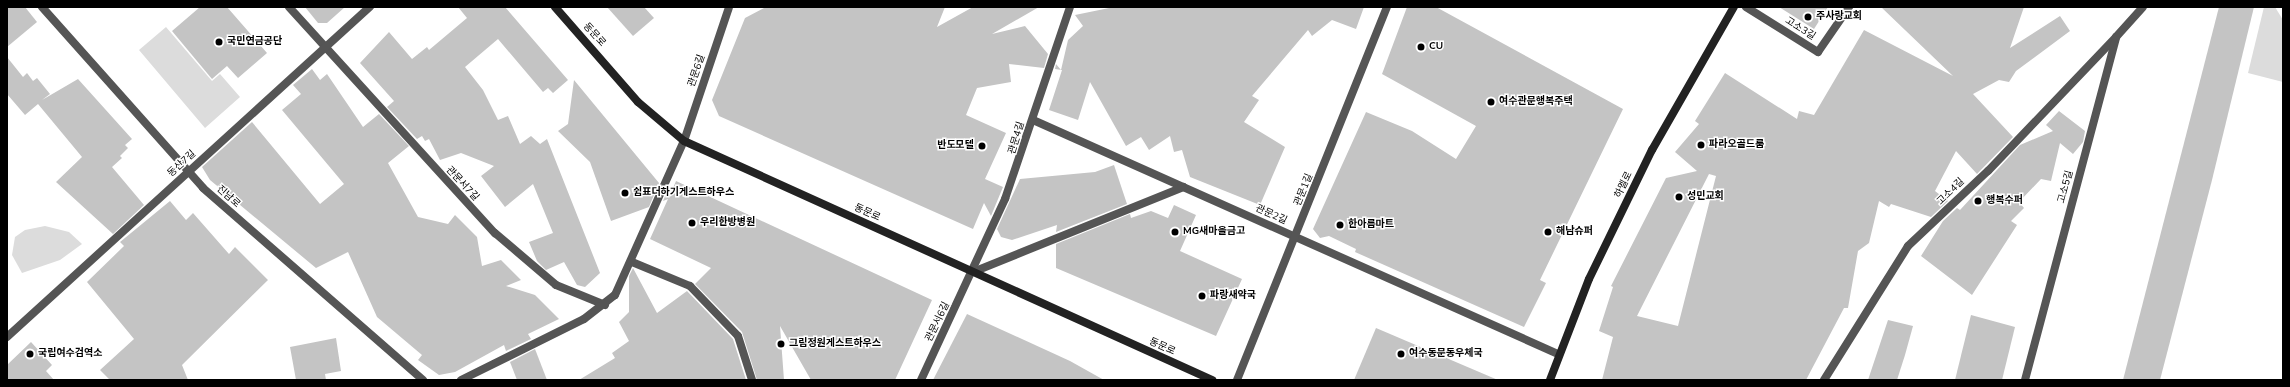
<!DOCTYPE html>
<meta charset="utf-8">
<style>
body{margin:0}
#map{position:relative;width:2290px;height:387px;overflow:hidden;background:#fff;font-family:"Nunito Sans","Noto Sans KR",sans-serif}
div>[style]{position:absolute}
.green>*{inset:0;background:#dcdcdc}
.building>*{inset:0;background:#c4c4c4}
.street>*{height:8px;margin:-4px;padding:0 4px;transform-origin:4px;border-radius:4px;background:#555}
.secondary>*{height:8px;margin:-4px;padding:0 4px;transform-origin:4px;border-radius:4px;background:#222}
.dots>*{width:11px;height:11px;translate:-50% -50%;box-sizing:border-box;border:2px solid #fff;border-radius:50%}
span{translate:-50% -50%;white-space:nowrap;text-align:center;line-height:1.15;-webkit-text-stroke:3px #fff;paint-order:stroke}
.poi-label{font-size:10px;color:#000;font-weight:700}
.left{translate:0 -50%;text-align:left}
.right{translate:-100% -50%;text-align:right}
.street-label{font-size:10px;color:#000}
.frame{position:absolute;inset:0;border:8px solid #000;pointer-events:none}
</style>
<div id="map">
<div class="green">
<div style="clip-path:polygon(2264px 7px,2275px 7px,2283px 20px,2283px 82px,2248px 73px)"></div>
<div style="clip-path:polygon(166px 27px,212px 81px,220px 74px,240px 97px,205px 128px,139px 50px)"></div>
<div style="clip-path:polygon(45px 226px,69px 232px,82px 244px,60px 260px,22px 273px,12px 255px,15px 237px,25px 230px)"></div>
</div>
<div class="building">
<div style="clip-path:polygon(7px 7px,25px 7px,37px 22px,7px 47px)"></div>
<div style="clip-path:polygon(200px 7px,227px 7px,267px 53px,238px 78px,227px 66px,212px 79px,172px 31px)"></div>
<div style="clip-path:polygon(305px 7px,345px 7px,327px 23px,318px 23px)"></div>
<div style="clip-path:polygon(458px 7px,505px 7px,568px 80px,553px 93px,548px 88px,543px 92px,498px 39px,465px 67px,483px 90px,498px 120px,508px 116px,520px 144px,531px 136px,540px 144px,547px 139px,600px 273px,585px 287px,577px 285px,564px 262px,546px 270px,537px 261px,529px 242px,553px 233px,533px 184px,505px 207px,481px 176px,494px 166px,461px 153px,440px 160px,429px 139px,425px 141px,422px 136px,417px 139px,387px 107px,394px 101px,360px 63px,389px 32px,412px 59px,427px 47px,429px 50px,467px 18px)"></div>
<div style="clip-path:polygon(607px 7px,644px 7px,654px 18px,633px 36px)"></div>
<div style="clip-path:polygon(766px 7px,945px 7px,937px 27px,973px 7px,1039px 7px,992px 34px,1025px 26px,1048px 54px,1044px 68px,1009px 64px,1011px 82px,977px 88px,966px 115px,1006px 133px,985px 179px,1003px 187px,991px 216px,984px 203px,973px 229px,719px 116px,712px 100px,745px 18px)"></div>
<div style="clip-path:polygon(1114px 7px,1364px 7px,1356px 29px,1332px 20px,1312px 36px,1308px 30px,1252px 96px,1259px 100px,1244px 122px,1285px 147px,1260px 205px,1190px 177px,1182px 150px,1174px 152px,1170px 136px,1149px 150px,1141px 137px,1126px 146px,1090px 82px,1078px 120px,1049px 110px,1062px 70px,1055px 69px,1056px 64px,1061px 70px,1068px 40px,1083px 26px,1075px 15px)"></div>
<div style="clip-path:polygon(1407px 7px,1436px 7px,1623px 109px,1540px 280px,1546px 283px,1524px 327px,1355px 252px,1356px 249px,1329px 236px,1320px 238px,1313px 229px,1366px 112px,1412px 131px,1456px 159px,1476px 126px,1382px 74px)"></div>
<div style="clip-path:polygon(1779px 7px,1828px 7px,1814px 29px)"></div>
<div style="clip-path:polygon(evenodd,1881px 7px,2024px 7px,2010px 48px,2060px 16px,2070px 31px,2016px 71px,2009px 82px,1999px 80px,1973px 94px,2013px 137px,1977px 174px,1956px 151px,1935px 191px,1948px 201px,1931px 217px,1891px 204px,1889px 207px,1879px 201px,1869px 243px,1858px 251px,1848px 308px,1844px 308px,1806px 380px,1602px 380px,1613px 337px,1599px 331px,1613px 287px,1611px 286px,1666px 178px,1697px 171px,1675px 152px,1699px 124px,1695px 121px,1725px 73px,1797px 119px,1799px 111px,1814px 115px,1864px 30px,1953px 76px,1881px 7px,1709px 174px,1716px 176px,1678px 326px,1637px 316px,1709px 174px)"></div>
<div style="clip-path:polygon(2219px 7px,2254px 7px,2212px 180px,2160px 380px,2123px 380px)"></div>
<div style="clip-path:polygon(7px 57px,23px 77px,27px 73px,33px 81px,37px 78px,50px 94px,42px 100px,78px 79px,132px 139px,125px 145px,128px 148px,120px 156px,122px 158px,112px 167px,144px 205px,113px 234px,56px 182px,82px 157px,38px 104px,25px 115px,7px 94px)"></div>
<div style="clip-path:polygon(312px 69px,320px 80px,327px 74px,363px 127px,379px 114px,409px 146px,388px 163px,418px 217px,448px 224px,455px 215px,477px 237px,482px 266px,501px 260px,521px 280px,506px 286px,535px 295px,559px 319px,528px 334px,531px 339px,506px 351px,504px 345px,455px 372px,439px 375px,418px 360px,422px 355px,377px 317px,348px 252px,316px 268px,210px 180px,202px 167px,252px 122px,320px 204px,344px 184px,282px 110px,301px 94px,293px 85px)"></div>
<div style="clip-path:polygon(574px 80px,659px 183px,649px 207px,611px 221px,590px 162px,558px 131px,568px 124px)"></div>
<div style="clip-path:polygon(2059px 111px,2085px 131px,2083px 142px,2073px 154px,2060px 143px,2051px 181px,2041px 179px,2019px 202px,2024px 208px,2011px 221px,2017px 225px,1972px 295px,1921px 256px,1943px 221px,1957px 208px,1960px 210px,2020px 145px,2053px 131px,2046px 125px)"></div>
<div style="clip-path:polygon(1114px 165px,1127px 204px,1056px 232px,1057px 225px,1012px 240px,1001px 237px,997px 229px,1020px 179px,1095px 172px)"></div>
<div style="clip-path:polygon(676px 181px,932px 300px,895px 380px,811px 380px,780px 326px,784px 380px,757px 380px,742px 332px,695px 284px,711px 268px,650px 239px,668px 199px,663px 201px,667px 192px,670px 195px)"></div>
<div style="clip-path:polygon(170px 201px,186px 220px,193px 213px,229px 254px,235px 247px,268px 280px,182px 365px,188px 380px,110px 380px,100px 370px,134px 339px,87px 282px,124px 246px,120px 242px)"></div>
<div style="clip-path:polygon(1174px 205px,1196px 215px,1180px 251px,1242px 279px,1216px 336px,1056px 268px,1056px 244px,1130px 214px,1131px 218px,1151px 211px,1168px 218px)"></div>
<div style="clip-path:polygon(633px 268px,657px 313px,687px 291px,733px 339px,746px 380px,579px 380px,615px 358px,612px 353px,629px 341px,619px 322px,629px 312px,629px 276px)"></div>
<div style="clip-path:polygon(967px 314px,1070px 361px,1104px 380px,933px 380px)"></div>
<div style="clip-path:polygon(1971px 315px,2015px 327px,2002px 380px,1955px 380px)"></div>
<div style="clip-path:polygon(1888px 320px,1913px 326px,1905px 355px,1897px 380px,1868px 380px)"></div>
<div style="clip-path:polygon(1376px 328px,1498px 380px,1354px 380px)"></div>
<div style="clip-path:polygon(336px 338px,341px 371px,325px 374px,326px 380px,296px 380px,290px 347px)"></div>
<div style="clip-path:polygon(31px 342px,52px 365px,46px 371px,54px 380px,7px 380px,7px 365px)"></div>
<div style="clip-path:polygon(535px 349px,547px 380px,517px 380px,510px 362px)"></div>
</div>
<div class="street">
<div style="left:42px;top:7px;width:242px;rotate:48.3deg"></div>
<div style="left:203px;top:188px;width:292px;rotate:41.1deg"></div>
<div style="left:289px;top:7px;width:306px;rotate:47.7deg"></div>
<div style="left:495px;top:233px;width:80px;rotate:40.4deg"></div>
<div style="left:556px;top:285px;width:53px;rotate:22.2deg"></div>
<div style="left:1746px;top:7px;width:85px;rotate:32deg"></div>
<div style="left:1818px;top:52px;width:55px;rotate:-55.4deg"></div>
<div style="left:1033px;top:120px;width:575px;rotate:24.02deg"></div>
<div style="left:632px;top:262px;width:63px;rotate:22.5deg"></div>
<div style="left:690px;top:286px;width:69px;rotate:46.2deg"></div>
<div style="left:738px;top:336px;width:46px;rotate:72.3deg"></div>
<div style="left:973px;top:272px;width:227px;rotate:-22deg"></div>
<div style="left:7px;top:337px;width:491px;rotate:-42.3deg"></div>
<div style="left:461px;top:380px;width:137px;rotate:-26.4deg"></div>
<div style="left:584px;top:319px;width:39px;rotate:-38deg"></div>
<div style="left:615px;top:295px;width:169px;rotate:-65.9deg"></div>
<div style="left:684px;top:141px;width:141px;rotate:-71.4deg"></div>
<div style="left:921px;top:380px;width:200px;rotate:-65.1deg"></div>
<div style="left:1005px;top:199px;width:203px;rotate:-71.3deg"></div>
<div style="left:1237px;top:380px;width:402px;rotate:-68.1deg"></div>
<div style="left:1824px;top:380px;width:158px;rotate:-57.9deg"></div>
<div style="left:1908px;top:246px;width:110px;rotate:-43.2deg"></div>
<div style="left:1988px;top:171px;width:185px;rotate:-46.3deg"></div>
<div style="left:2025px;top:380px;width:355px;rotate:-75.1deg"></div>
<div style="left:2116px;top:37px;width:40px;rotate:-48deg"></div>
</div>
<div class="secondary">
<div style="left:555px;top:7px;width:126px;rotate:48.9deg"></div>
<div style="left:638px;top:102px;width:60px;rotate:40.3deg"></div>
<div style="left:684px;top:141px;width:580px;rotate:24.35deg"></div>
<div style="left:1550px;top:380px;width:108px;rotate:-68.9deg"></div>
<div style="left:1589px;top:279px;width:144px;rotate:-64deg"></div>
<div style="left:1652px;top:150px;width:165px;rotate:-60.2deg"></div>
</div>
<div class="dots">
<div style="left:1808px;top:17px;background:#000"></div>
<div style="left:219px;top:42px;background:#000"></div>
<div style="left:1421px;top:47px;background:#000"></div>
<div style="left:1491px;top:102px;background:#000"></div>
<div style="left:1701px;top:145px;background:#000"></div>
<div style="left:982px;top:146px;background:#000"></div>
<div style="left:625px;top:193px;background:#000"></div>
<div style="left:1679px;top:197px;background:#000"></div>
<div style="left:1978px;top:201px;background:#000"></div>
<div style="left:692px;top:223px;background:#000"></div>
<div style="left:1340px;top:225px;background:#000"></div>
<div style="left:1175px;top:232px;background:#000"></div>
<div style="left:1548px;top:232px;background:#000"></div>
<div style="left:1202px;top:296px;background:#000"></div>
<div style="left:781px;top:344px;background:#000"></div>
<div style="left:30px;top:354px;background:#000"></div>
<div style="left:1401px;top:354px;background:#000"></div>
</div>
<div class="poi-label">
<span class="left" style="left:1816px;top:17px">주사랑교회</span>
<span class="left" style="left:227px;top:42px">국민연금공단</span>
<span class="left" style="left:1429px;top:47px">CU</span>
<span class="left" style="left:1499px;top:102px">여수관문행복주택</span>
<span class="left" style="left:1709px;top:145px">파라오골드룸</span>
<span class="right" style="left:974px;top:146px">반도모텔</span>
<span class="left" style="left:633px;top:193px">쉼표더하기게스트하우스</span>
<span class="left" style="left:1687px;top:197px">성민교회</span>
<span class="left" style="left:1986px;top:201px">행복수퍼</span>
<span class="left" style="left:700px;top:223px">우리한방병원</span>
<span class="left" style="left:1348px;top:225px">한아름마트</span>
<span class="left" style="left:1183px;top:232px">MG새마을금고</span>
<span class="left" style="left:1556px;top:232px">해남슈퍼</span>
<span class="left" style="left:1210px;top:296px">파랑새약국</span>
<span class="left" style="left:789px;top:344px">그림정원게스트하우스</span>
<span class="left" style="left:38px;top:354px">국립여수검역소</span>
<span class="left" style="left:1409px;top:354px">여수동문동우체국</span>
</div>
<div class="street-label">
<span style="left:1800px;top:29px;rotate:32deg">고소3길</span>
<span style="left:594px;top:35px;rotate:48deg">동문로</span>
<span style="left:697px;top:71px;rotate:-71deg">관문6길</span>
<span style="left:1017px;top:138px;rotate:-73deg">관문4길</span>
<span style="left:182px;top:164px;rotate:-42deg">동산7길</span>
<span style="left:462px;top:184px;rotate:47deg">관문서7길</span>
<span style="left:1624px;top:185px;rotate:-64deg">하멜로</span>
<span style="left:2066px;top:187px;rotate:-75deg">고소5길</span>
<span style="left:1304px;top:190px;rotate:-68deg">관문1길</span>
<span style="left:1951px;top:192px;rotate:-44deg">고소4길</span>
<span style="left:228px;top:197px;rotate:42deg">진남로</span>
<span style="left:867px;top:213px;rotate:24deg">동문로</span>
<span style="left:1271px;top:215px;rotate:24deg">관문2길</span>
<span style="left:938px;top:322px;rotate:-64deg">관문서6길</span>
<span style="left:1162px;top:347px;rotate:24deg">동문로</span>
</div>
<div class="frame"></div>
</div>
